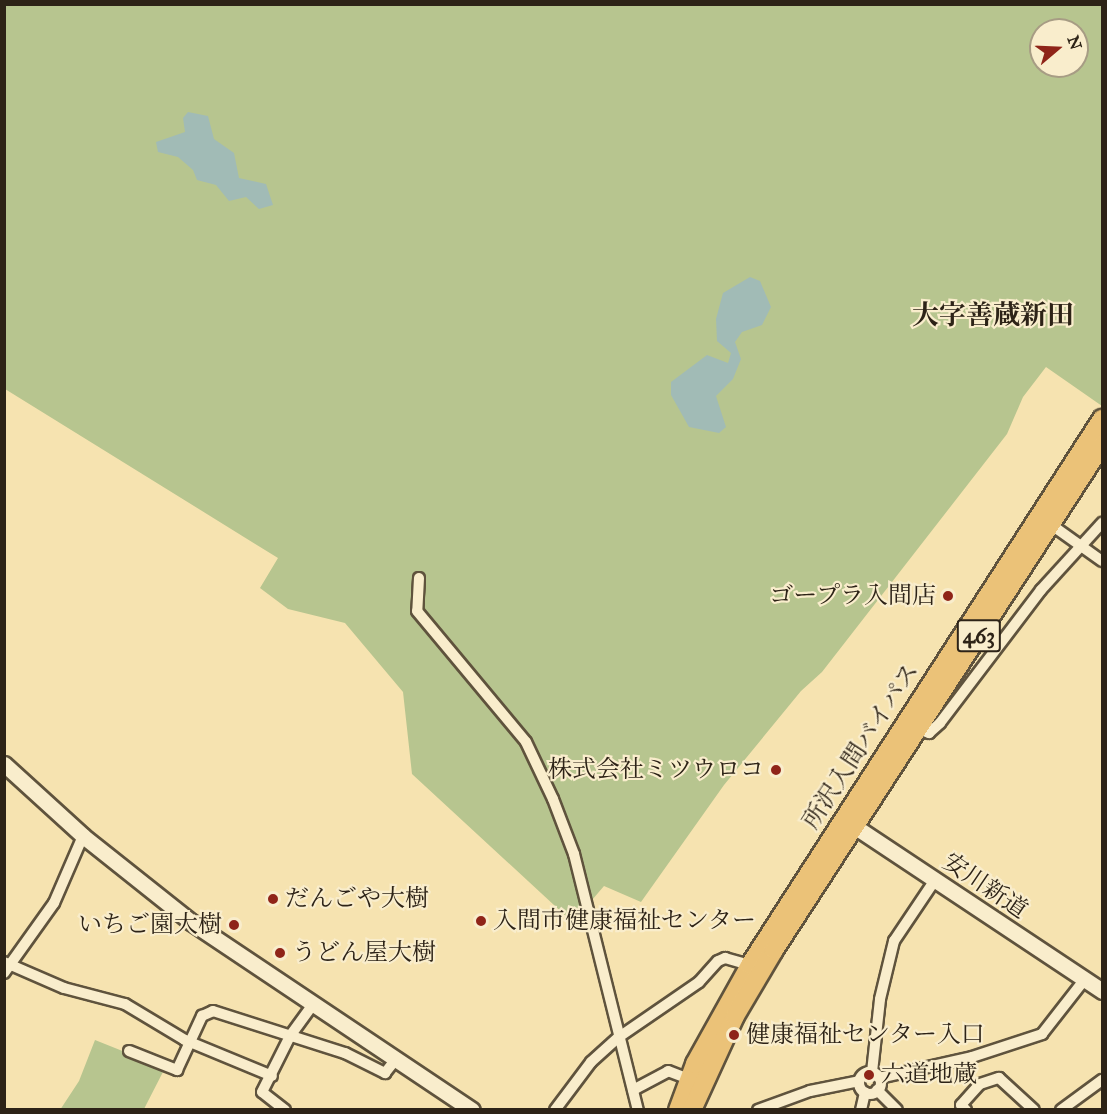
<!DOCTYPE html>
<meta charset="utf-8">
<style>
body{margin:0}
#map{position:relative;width:1107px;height:1114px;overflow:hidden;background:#f6e3b0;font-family:"IM FELL Great Primer","Noto Serif JP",serif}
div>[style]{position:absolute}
.green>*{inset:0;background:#b7c58f}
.water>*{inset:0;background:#a1bbb6}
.roads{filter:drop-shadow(2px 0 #5f533d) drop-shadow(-2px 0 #5f533d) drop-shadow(0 2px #5f533d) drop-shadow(0 -2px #5f533d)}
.street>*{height:10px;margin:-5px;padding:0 5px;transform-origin:5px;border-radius:5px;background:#f9edcc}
.street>.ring{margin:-5px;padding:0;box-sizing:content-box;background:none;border:10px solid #f9edcc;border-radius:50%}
.secondary>*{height:15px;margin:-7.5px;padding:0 7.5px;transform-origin:7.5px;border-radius:7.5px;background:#f9edcc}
.highway>*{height:18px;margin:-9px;padding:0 9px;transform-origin:9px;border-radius:9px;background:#ebc278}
.dots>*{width:16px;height:16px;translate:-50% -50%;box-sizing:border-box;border:3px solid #f9edcc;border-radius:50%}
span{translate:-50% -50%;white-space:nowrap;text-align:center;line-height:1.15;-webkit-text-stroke:4.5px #f9edcc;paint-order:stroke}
.shield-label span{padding:2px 4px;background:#f9edcc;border:2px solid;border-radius:4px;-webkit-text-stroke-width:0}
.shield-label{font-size:22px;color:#2d2317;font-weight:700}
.poi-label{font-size:24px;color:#2d2317}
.right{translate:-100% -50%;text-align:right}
.left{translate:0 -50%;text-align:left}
.street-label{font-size:24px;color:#2d2317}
.quarter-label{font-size:27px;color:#2d2317;font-weight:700}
.frame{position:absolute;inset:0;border:6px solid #2d2317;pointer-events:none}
.north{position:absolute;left:1029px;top:18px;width:60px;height:60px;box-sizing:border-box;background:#f9edcc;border:2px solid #a79c84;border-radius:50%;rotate:71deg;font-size:16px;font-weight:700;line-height:24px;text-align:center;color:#2d2317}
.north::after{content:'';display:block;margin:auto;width:21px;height:27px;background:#8f2418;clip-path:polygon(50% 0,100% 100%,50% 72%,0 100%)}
</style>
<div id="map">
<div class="green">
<div style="clip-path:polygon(evenodd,4px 5px,1102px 5px,1102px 406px,1046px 367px,1023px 397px,1007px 434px,822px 672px,801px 691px,724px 785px,641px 902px,604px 886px,586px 907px,568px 918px,412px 774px,403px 692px,345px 623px,288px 609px,260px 588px,278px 558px,5px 389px,4px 5px,1041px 30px,1077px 30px,1077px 66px,1041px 66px,1041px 30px)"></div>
<div style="clip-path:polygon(95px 1040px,165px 1068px,144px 1109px,60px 1110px,79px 1081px)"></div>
</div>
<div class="water">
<div style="clip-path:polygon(188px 112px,208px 116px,214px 139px,234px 153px,239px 178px,266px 184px,273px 205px,259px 209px,246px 197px,229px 201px,216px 185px,197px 180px,193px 170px,178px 157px,158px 152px,156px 142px,185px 132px,183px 118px)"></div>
<div style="clip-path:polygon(750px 277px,760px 281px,771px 307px,762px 325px,742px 332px,735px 342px,741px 359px,733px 379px,716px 396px,726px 427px,719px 433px,689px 427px,671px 395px,671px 382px,707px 355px,728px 363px,731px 353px,717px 341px,716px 319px,723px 293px)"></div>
</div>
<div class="roads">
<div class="street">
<div style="left:1046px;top:521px;width:69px;rotate:35.5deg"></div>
<div style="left:419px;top:578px;width:33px;rotate:93deg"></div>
<div style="left:417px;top:611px;width:170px;rotate:50.2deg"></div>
<div style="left:526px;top:742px;width:63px;rotate:64.7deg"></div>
<div style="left:553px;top:799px;width:59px;rotate:69.1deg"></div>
<div style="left:574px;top:854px;width:264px;rotate:76deg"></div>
<div style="left:919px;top:729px;width:11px;rotate:22deg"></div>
<div style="left:929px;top:733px;width:15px;rotate:-42deg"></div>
<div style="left:940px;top:723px;width:167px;rotate:-52.8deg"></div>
<div style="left:1041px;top:590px;width:91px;rotate:-47.7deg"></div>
<div style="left:4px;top:962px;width:65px;rotate:23.4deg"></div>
<div style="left:64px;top:988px;width:63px;rotate:14.7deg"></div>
<div style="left:125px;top:1004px;width:70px;rotate:31deg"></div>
<div style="left:185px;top:1040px;width:94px;rotate:22.5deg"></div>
<div style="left:4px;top:973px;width:86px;rotate:-54.5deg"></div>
<div style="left:54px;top:903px;width:73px;rotate:-66.6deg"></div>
<div style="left:129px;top:1051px;width:52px;rotate:21.6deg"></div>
<div style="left:177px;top:1070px;width:60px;rotate:-65.2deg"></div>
<div style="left:202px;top:1016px;width:12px;rotate:-24deg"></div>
<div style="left:213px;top:1011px;width:139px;rotate:17.7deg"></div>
<div style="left:345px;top:1053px;width:45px;rotate:26.6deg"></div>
<div style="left:385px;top:1073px;width:18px;rotate:-52deg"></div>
<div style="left:872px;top:1072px;width:73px;rotate:-83.7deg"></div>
<div style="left:880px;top:999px;width:60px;rotate:-76.4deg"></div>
<div style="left:894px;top:941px;width:73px;rotate:-56.1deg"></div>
<div class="ring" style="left:859px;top:1072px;width:12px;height:12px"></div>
<div style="left:879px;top:1078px;width:95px;rotate:-12.7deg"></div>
<div style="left:972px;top:1057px;width:74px;rotate:-18.2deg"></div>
<div style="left:1042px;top:1034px;width:70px;rotate:-52deg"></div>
<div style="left:633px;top:1090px;width:40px;rotate:-28deg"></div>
<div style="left:668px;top:1071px;width:22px;rotate:21deg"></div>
<div style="left:877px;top:1090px;width:28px;rotate:45deg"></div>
<div style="left:285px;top:1110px;width:29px;rotate:-142deg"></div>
<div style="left:262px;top:1092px;width:63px;rotate:-63.4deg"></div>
<div style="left:290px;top:1036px;width:39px;rotate:-54deg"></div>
<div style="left:555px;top:1110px;width:60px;rotate:-53.1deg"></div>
<div style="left:591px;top:1062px;width:38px;rotate:-42deg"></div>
<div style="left:619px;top:1037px;width:97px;rotate:-34.5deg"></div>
<div style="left:699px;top:982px;width:28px;rotate:-48deg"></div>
<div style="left:718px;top:961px;width:8px;rotate:-23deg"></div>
<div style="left:725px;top:958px;width:26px;rotate:16deg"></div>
<div style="left:758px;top:1110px;width:55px;rotate:-20.1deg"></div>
<div style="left:810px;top:1091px;width:50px;rotate:-11.5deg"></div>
<div style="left:861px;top:1110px;width:18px;rotate:-77deg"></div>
<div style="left:966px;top:1110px;width:7px;rotate:-135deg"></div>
<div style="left:961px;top:1105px;width:28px;rotate:-48deg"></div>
<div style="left:980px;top:1084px;width:20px;rotate:-18deg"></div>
<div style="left:999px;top:1078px;width:47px;rotate:42.4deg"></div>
<div style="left:1061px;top:1110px;width:51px;rotate:-36.2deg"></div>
</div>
<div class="secondary">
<div style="left:4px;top:764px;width:107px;rotate:42.3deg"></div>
<div style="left:83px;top:836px;width:138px;rotate:38.5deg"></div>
<div style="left:191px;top:922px;width:338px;rotate:33.8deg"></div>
<div style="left:845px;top:820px;width:309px;rotate:33.6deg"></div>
</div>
<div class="highway">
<div style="left:678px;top:1110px;width:49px;rotate:-69.7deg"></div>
<div style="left:695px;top:1064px;width:113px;rotate:-60.9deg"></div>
<div style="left:750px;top:965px;width:650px;rotate:-57.19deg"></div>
<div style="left:692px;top:1110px;width:103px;rotate:-65.4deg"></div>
<div style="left:735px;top:1016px;width:77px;rotate:-59.4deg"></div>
<div style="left:774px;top:950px;width:602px;rotate:-57deg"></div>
</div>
</div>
<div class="dots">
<div style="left:948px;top:596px;background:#8f2418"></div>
<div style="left:776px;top:770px;background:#8f2418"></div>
<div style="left:273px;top:899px;background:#8f2418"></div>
<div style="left:481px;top:921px;background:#8f2418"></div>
<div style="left:234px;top:925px;background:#8f2418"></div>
<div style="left:280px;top:953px;background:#8f2418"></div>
<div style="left:734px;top:1035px;background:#8f2418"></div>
<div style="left:869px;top:1075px;background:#8f2418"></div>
</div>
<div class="shield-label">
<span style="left:979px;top:636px">463</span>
</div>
<div class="poi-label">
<span class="right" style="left:936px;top:596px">ゴープラ入間店</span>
<span class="right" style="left:764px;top:770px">株式会社ミツウロコ</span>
<span class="left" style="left:285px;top:899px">だんごや大樹</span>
<span class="left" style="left:493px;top:921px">入間市健康福祉センター</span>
<span class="right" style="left:222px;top:925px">いちご園大樹</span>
<span class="left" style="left:292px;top:953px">うどん屋大樹</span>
<span class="left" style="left:746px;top:1035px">健康福祉センター入口</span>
<span class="left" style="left:881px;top:1075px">六道地蔵</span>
</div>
<div class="street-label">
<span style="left:861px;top:746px;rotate:-57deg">所沢入間バイパス</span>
<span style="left:985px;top:886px;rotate:34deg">安川新道</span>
</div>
<div class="quarter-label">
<span style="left:993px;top:315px">大字善蔵新田</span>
</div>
<div class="frame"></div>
<div class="north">N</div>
</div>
